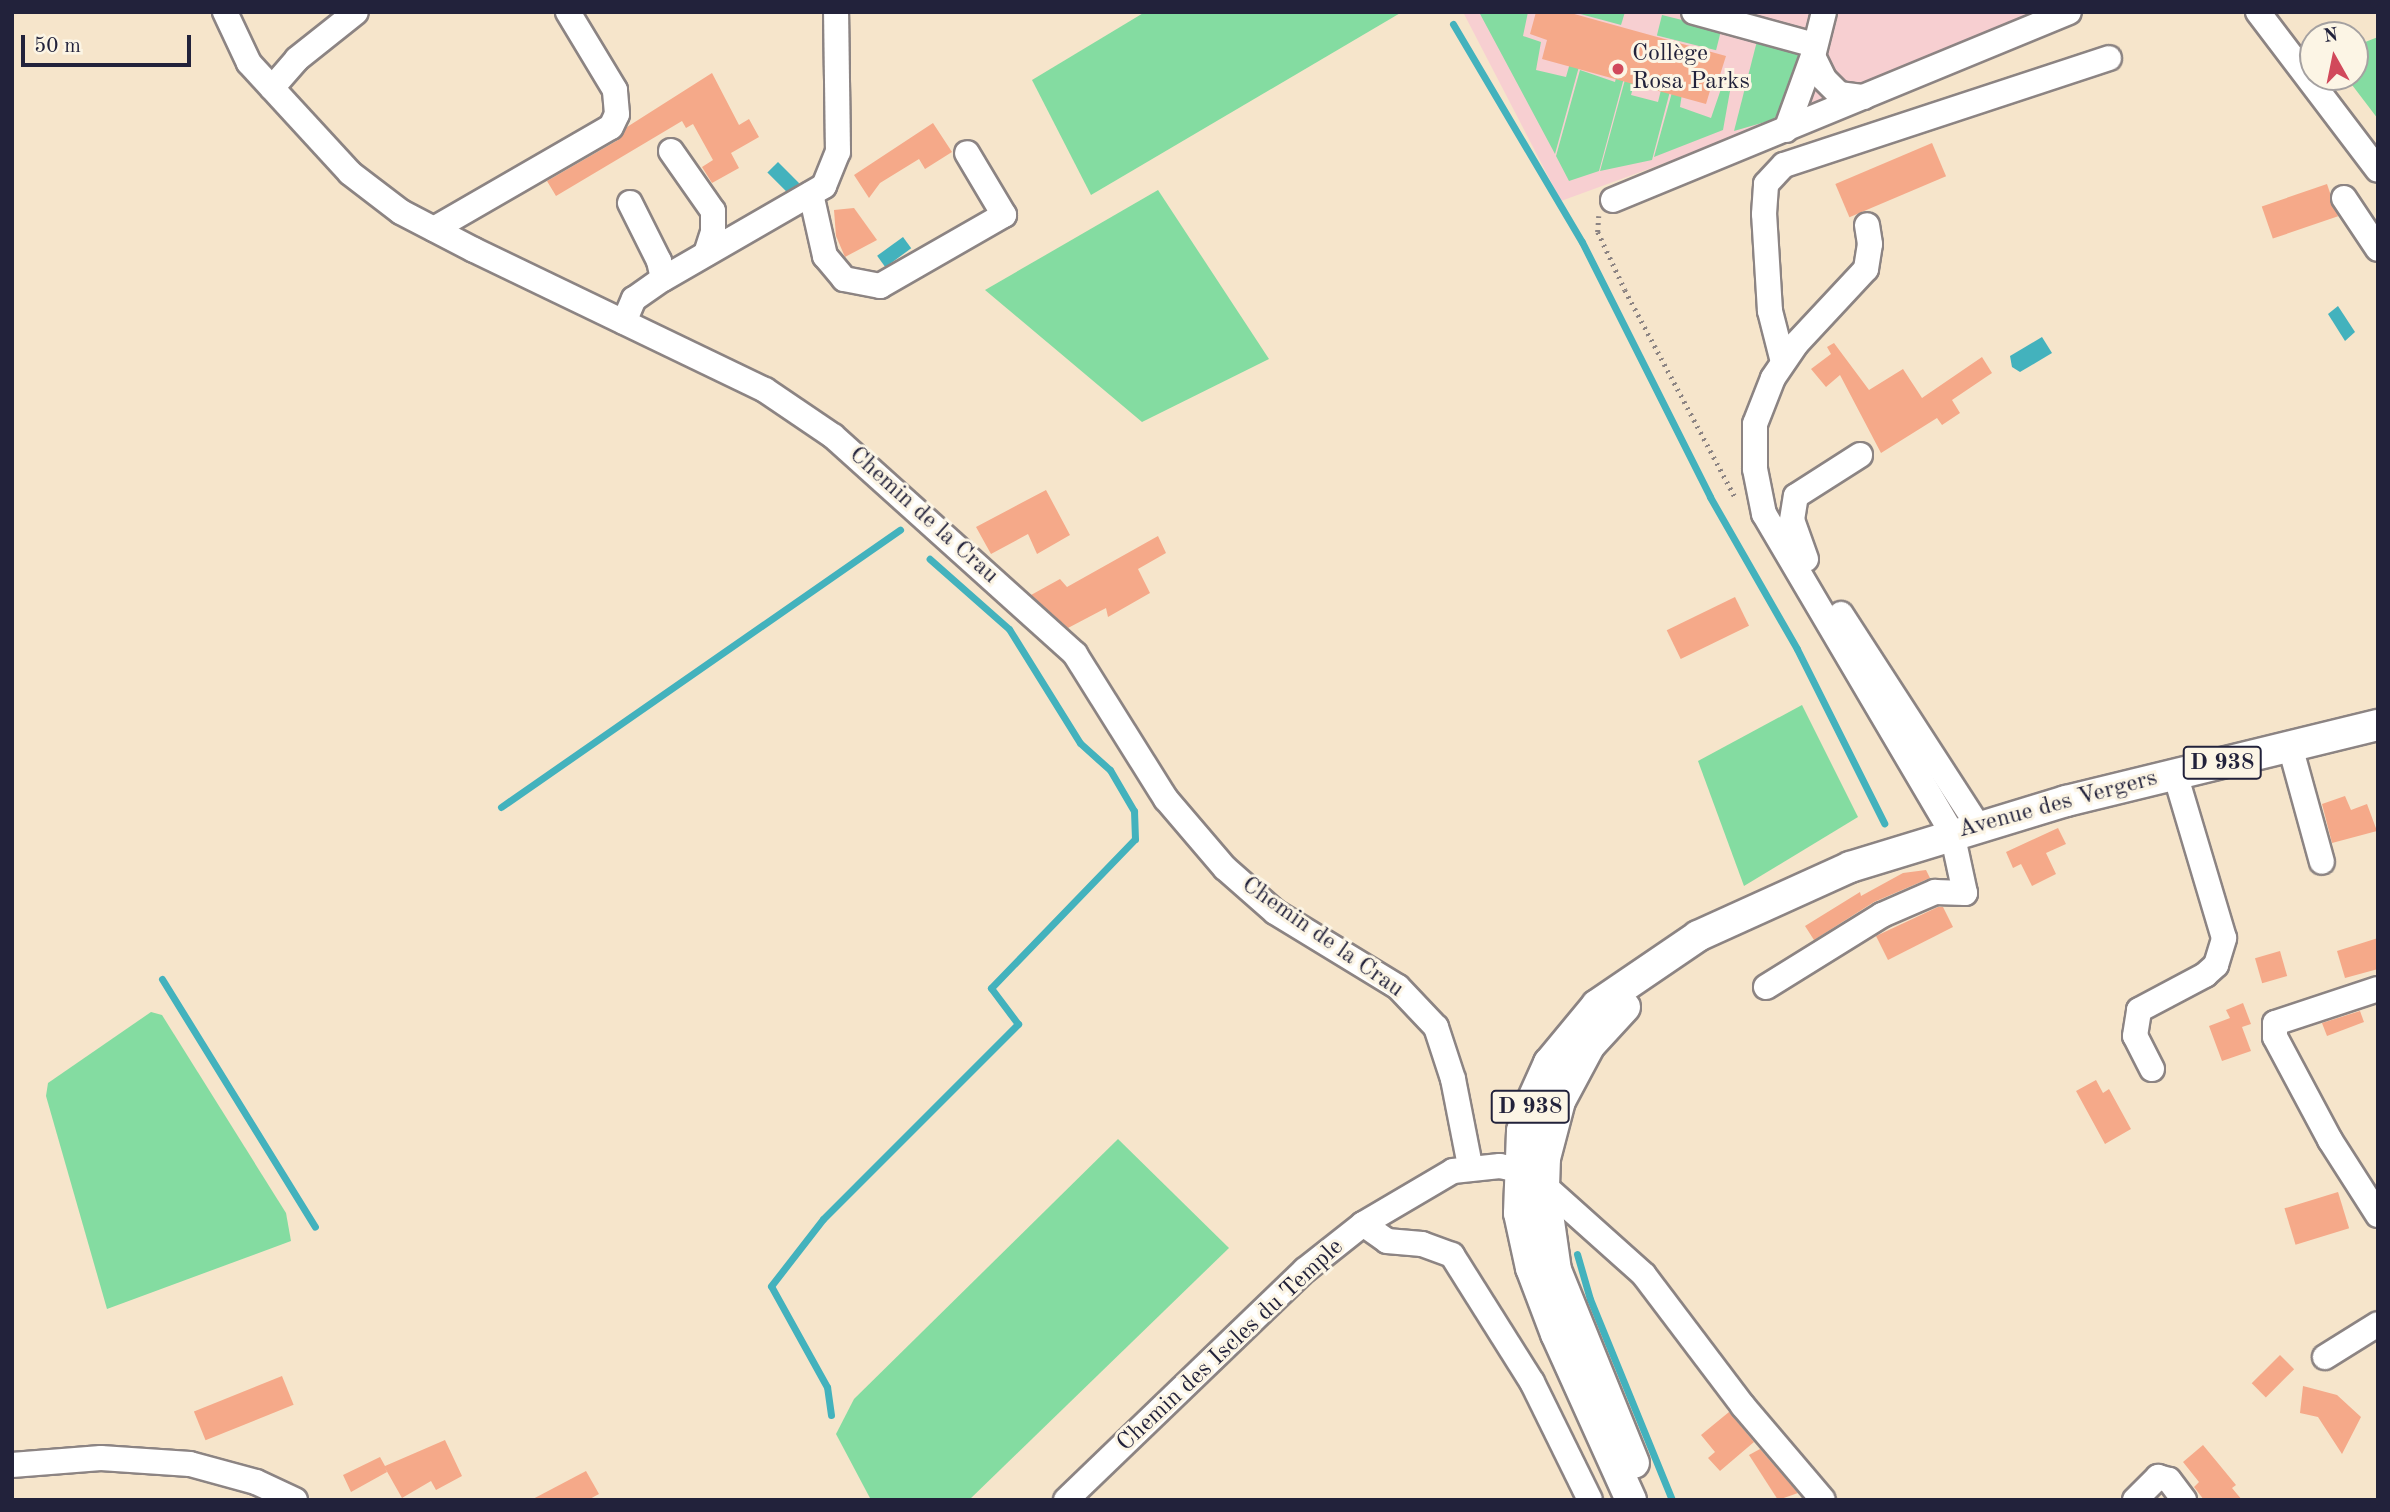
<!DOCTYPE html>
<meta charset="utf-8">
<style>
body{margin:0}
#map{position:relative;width:2390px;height:1512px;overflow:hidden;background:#f6e5cb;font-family:"Old Standard TT",serif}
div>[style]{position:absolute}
.built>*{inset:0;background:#f7cfd1}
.green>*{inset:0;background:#84dca1;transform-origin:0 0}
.water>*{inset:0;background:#43b2bd;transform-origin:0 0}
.stream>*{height:7px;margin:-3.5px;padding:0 3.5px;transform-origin:3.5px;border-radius:3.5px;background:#43b2bd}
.building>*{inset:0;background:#f5a989;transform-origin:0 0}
.path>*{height:4.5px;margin-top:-2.25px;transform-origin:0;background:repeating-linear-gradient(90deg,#8c8483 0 2px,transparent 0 7px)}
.roads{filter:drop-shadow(2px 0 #8c8483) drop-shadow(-2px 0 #8c8483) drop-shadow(0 2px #8c8483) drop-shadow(0 -2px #8c8483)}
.minor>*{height:24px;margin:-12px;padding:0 12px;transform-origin:12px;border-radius:12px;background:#fff}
.major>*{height:30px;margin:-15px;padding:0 15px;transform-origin:15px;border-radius:15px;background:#fff}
.dots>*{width:19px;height:19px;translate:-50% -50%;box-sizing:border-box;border:4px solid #fcf5e5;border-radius:50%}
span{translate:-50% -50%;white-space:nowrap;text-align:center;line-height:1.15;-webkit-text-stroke:6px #fcf5e5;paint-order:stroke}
.shield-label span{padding:2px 5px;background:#fcf5e5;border:2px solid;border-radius:5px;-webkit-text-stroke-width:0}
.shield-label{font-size:23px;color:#22223b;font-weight:700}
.poi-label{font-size:24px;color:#22223b}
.left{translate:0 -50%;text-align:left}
.street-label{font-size:24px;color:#22223b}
.frame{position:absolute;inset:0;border:14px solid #22223b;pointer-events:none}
.north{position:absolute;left:2299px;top:21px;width:70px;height:70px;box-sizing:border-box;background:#fcf5e5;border:2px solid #a5a1a1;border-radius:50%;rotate:351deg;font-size:19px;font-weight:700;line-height:28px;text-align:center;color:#22223b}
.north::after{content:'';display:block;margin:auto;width:24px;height:32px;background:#d1495b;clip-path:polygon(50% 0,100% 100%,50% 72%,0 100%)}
.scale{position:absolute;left:21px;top:35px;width:170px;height:32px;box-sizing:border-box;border:4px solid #22223b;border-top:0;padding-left:9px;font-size:21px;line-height:24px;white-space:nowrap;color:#22223b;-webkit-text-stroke:5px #fcf5e5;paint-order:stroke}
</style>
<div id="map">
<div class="built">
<div style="clip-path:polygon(1463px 12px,2078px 12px,1561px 201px)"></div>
</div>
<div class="green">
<div style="clip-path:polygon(1145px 12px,1402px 12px,1091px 195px,1032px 80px)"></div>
<div style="clip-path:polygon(1479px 12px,1528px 12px,1523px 36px,1541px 42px,1536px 70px,1566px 77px,1574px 49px,1583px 52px,1555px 154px)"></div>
<div style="clip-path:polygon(1573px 12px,1625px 12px,1621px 25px)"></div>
<div style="left:1662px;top:15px;width:61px;height:21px;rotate:14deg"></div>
<div style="clip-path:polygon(2378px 37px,2378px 119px,2346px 77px,2355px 77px,2355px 46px)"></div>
<div style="clip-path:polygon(1757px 41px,1799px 53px,1784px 109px,1772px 120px,1734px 131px)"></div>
<div style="clip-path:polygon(1620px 61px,1628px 63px,1599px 171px,1569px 181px,1556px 156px,1580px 70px,1615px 82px)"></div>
<div style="clip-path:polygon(1629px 65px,1639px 67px,1631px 95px,1658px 102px,1665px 74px,1674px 76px,1652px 160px,1600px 171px)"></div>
<div style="clip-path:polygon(1676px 78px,1684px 80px,1680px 107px,1711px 118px,1721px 89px,1730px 91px,1723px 130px,1654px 157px)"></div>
<div style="clip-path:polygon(1158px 190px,1269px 359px,1142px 422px,985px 290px)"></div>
<div style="clip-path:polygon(1802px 705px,1858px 817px,1744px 886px,1698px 761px)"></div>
<div style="clip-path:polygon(151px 1012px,162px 1015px,286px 1213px,291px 1241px,107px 1309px,46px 1096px,48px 1083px)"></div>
<div style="clip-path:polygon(1118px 1139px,1229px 1248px,969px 1500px,871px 1500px,836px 1434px,854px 1399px)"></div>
</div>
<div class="water">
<div style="left:778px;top:162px;width:30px;height:15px;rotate:45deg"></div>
<div style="left:903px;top:237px;width:14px;height:32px;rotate:54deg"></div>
<div style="clip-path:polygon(2338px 306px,2355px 332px,2345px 341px,2328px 314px)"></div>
<div style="clip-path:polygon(2042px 337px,2052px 353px,2020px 372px,2012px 367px,2010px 356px)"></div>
</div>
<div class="stream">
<div style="left:1453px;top:24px;width:253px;rotate:59.4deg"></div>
<div style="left:1582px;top:242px;width:285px;rotate:63.3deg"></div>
<div style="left:1710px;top:497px;width:175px;rotate:60.2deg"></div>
<div style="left:1797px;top:649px;width:195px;rotate:63.4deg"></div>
<div style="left:501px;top:807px;width:486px;rotate:-34.8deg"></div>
<div style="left:162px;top:979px;width:291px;rotate:58.3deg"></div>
<div style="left:1577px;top:1254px;width:47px;rotate:73.9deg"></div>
<div style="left:1590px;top:1299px;width:217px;rotate:67.8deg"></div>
<div style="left:831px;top:1415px;width:28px;rotate:-98deg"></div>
<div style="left:827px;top:1387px;width:115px;rotate:-119deg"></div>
<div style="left:771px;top:1286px;width:85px;rotate:-52.2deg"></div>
<div style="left:823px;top:1219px;width:276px;rotate:-45deg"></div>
<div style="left:1018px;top:1024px;width:45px;rotate:-126.9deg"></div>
<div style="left:991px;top:988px;width:207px;rotate:-46deg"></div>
<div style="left:1135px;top:839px;width:28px;rotate:-92deg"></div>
<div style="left:1134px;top:811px;width:48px;rotate:-120.3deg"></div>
<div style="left:1110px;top:770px;width:40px;rotate:-138deg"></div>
<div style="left:1080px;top:743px;width:134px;rotate:-121.9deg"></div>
<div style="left:1009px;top:629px;width:106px;rotate:-138.5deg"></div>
</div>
<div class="building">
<div style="clip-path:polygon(1536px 12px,1567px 12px,1726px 56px,1720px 75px,1715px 74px,1706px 104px,1542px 59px,1547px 40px,1530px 34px)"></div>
<div style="clip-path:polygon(712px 73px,739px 125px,749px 119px,759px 137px,731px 153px,739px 168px,712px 183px,702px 167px,713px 160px,693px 124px,686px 128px,682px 121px,556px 196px,547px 181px,618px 140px,627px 127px)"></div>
<div style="clip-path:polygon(933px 123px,952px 152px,925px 169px,919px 159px,880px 183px,869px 198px,854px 175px)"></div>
<div style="left:1932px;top:143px;width:36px;height:105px;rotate:67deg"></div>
<div style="left:2327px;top:184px;width:34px;height:69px;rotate:71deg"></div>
<div style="clip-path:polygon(854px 208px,877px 240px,845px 257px,836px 236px,834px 210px)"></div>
<div style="clip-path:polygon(1834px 343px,1869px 390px,1903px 369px,1922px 398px,1982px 357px,1992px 373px,1952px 400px,1960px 413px,1942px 425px,1937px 418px,1881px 453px,1840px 375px,1826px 387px,1811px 369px,1831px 354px,1827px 347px)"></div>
<div style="clip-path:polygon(1046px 490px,1070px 535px,1037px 554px,1028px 534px,991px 554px,976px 527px)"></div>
<div style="clip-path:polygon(1158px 536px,1166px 553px,1138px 569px,1150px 593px,1108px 617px,1106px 608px,1068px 628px,1031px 595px,1060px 579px,1067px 587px)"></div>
<div style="left:1735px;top:597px;width:32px;height:76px;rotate:64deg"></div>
<div style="clip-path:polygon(2345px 796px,2351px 810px,2367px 804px,2377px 831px,2332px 843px,2322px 804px)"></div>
<div style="clip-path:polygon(2058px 828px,2066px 844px,2046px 853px,2056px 874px,2032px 886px,2021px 864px,2013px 868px,2006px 852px)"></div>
<div style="clip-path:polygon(1926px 870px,1930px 878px,1874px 902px,1814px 940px,1805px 926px,1860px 892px,1861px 896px,1903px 873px)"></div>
<div style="clip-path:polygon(1938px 907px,1943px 907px,1953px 927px,1888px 960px,1876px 936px)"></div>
<div style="clip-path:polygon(2378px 938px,2378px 969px,2345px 978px,2337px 951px)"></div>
<div style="left:2280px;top:951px;width:26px;height:26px;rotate:74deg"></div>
<div style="clip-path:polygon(2243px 1003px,2251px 1024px,2242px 1027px,2251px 1051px,2222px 1061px,2209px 1026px,2230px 1018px,2226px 1010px)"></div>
<div style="clip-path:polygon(2360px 1011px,2364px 1022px,2327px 1036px,2322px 1023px)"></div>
<div style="clip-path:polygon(2096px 1080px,2103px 1093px,2109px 1089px,2131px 1129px,2105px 1144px,2076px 1091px)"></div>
<div style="left:2338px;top:1192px;width:38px;height:56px;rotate:73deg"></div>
<div style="left:2280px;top:1355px;width:20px;height:40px;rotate:45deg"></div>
<div style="left:282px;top:1376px;width:31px;height:95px;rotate:68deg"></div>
<div style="clip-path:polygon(2303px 1386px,2337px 1395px,2361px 1417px,2342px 1454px,2318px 1417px,2300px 1413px)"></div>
<div style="clip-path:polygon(1729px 1412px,1754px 1442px,1720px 1471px,1708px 1458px,1715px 1452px,1701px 1435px)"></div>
<div style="clip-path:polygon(445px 1440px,462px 1476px,436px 1490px,431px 1481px,402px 1498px,385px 1468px,387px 1472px,351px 1492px,343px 1475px,380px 1457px,385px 1466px)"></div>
<div style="clip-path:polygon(2203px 1445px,2236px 1485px,2232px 1488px,2242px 1500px,2204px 1500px,2194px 1487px,2199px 1482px,2183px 1462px)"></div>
<div style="clip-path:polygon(1760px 1449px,1798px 1493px,1778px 1500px,1749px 1455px)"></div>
<div style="clip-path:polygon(586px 1471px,599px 1494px,588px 1500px,531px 1500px)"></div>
</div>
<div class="path">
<div style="left:1599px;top:216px;width:16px;rotate:94deg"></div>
<div style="left:1598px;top:232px;width:64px;rotate:65deg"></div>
<div style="left:1625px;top:290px;width:237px;rotate:62deg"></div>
</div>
<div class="roads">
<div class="minor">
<div style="left:225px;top:12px;width:56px;rotate:64.8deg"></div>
<div style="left:249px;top:63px;width:149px;rotate:47.4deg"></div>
<div style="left:350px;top:173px;width:64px;rotate:37.4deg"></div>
<div style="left:401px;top:212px;width:82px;rotate:27.5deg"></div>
<div style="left:474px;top:250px;width:323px;rotate:25.7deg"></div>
<div style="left:765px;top:390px;width:82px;rotate:34.1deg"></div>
<div style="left:833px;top:436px;width:326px;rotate:42deg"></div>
<div style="left:1075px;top:654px;width:171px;rotate:57.9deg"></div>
<div style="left:1166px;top:799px;width:91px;rotate:49.5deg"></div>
<div style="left:1225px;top:868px;width:67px;rotate:41.3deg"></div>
<div style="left:1275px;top:912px;width:144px;rotate:31.4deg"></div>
<div style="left:1398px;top:987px;width:55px;rotate:46.5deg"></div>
<div style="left:1436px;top:1027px;width:55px;rotate:71.9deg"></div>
<div style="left:1453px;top:1079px;width:89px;rotate:78.9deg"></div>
<div style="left:1694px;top:12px;width:125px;rotate:15.3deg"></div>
<div style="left:1824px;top:12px;width:45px;rotate:104deg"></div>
<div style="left:1813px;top:56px;width:25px;rotate:64deg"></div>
<div style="left:1824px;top:79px;width:21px;rotate:45deg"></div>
<div style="left:1839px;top:94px;width:25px;rotate:7deg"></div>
<div style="left:2258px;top:12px;width:198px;rotate:52.8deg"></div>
<div style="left:272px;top:88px;width:38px;rotate:-49deg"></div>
<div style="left:297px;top:59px;width:75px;rotate:-38.5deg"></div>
<div style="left:1786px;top:130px;width:79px;rotate:-70deg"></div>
<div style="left:671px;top:151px;width:73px;rotate:55deg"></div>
<div style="left:713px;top:211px;width:21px;rotate:90deg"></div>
<div style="left:713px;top:232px;width:23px;rotate:108deg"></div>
<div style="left:811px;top:194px;width:64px;rotate:77.3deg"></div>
<div style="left:825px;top:256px;width:30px;rotate:50deg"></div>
<div style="left:844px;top:279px;width:37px;rotate:11deg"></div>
<div style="left:880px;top:286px;width:143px;rotate:-29.8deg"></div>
<div style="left:1004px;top:215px;width:72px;rotate:-120.8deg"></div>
<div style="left:2344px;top:198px;width:61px;rotate:56.3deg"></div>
<div style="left:1613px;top:200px;width:493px;rotate:-22.4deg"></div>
<div style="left:630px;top:203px;width:65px;rotate:63.4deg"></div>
<div style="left:659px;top:261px;width:18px;rotate:77deg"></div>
<div style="left:434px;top:229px;width:204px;rotate:-30deg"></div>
<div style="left:611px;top:127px;width:14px;rotate:-65deg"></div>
<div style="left:617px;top:114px;width:24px;rotate:-95deg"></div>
<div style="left:615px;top:90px;width:91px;rotate:-121.1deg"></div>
<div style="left:624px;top:322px;width:25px;rotate:-67deg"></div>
<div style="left:634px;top:299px;width:35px;rotate:-35deg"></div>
<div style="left:663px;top:279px;width:186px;rotate:-30deg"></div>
<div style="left:824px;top:186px;width:37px;rotate:-68deg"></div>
<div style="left:838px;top:152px;width:140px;rotate:-90.8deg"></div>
<div style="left:1783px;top:362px;width:53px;rotate:-104.3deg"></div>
<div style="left:1770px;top:311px;width:97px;rotate:-93.5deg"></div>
<div style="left:1764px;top:214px;width:30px;rotate:-86deg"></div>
<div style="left:1766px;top:184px;width:26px;rotate:-47deg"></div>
<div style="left:1784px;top:165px;width:342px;rotate:-18.2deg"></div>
<div style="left:1806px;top:559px;width:41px;rotate:-109.7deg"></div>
<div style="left:1792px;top:520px;width:24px;rotate:-81deg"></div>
<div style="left:1796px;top:496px;width:76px;rotate:-32.6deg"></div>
<div style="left:1841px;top:614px;width:252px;rotate:57.1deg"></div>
<div style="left:2290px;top:746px;width:120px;rotate:74.6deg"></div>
<div style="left:1766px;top:987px;width:137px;rotate:-31.8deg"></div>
<div style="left:1882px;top:915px;width:58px;rotate:-23.5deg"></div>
<div style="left:1935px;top:892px;width:30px;rotate:2deg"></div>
<div style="left:1965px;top:893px;width:61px;rotate:-102.2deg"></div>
<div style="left:1952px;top:833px;width:370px;rotate:-120.5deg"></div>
<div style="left:1764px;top:514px;width:46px;rotate:-101.3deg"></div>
<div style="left:1755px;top:469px;width:45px;rotate:-90deg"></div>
<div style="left:1755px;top:424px;width:49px;rotate:-68.6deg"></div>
<div style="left:1773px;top:378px;width:42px;rotate:-55.6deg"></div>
<div style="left:1797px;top:343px;width:101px;rotate:-47deg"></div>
<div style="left:1866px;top:269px;width:25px;rotate:-81deg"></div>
<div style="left:1870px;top:244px;width:19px;rotate:-99deg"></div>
<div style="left:2378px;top:989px;width:108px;rotate:161.7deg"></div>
<div style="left:2275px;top:1023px;width:14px;rotate:90deg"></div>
<div style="left:2275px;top:1037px;width:117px;rotate:61.9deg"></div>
<div style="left:2330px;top:1140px;width:89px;rotate:57.4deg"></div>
<div style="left:2152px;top:1069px;width:37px;rotate:-117deg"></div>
<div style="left:2135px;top:1036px;width:26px;rotate:-81deg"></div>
<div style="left:2139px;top:1010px;width:75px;rotate:-27.9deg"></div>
<div style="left:2205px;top:975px;width:15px;rotate:-42deg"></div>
<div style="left:2216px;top:965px;width:28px;rotate:-73deg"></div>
<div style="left:2224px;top:938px;width:171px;rotate:-106.6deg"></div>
<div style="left:1363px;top:1224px;width:29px;rotate:35deg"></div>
<div style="left:1387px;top:1241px;width:35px;rotate:5deg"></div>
<div style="left:1422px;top:1244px;width:32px;rotate:20deg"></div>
<div style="left:1452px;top:1255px;width:150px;rotate:57.8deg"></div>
<div style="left:1532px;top:1382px;width:131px;rotate:63.8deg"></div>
<div style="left:2325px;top:1357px;width:62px;rotate:-31.9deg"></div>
<div style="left:12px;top:1465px;width:89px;rotate:-4.5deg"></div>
<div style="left:101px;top:1458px;width:89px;rotate:3.9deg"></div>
<div style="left:190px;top:1464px;width:68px;rotate:15.3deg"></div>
<div style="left:256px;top:1482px;width:43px;rotate:24.8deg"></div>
<div style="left:1066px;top:1500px;width:332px;rotate:-43.9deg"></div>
<div style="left:1305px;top:1270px;width:74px;rotate:-38.4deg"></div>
<div style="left:1363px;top:1224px;width:104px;rotate:-30.5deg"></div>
<div style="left:1453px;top:1171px;width:47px;rotate:-6.1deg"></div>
<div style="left:1500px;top:1166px;width:30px;rotate:12deg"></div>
<div style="left:1529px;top:1172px;width:154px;rotate:41.8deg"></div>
<div style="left:1644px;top:1275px;width:164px;rotate:52.9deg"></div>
<div style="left:1743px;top:1406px;width:123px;rotate:49.6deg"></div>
<div style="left:2135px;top:1500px;width:33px;rotate:-45deg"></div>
<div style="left:2158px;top:1477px;width:11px;rotate:15deg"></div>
<div style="left:2169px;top:1480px;width:25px;rotate:53deg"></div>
</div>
<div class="major">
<div style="left:1625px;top:1007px;width:52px;rotate:132.6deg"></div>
<div style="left:1590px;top:1045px;width:64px;rotate:118.2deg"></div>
<div style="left:1560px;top:1101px;width:59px;rotate:104.7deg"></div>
<div style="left:1545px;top:1158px;width:28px;rotate:92deg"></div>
<div style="left:1544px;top:1186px;width:85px;rotate:81.9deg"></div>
<div style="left:1556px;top:1270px;width:208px;rotate:68deg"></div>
<div style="left:1631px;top:1500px;width:182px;rotate:-114.3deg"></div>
<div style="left:1556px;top:1334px;width:71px;rotate:-110.7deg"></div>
<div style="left:1531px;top:1268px;width:56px;rotate:-102.3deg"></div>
<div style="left:1519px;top:1213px;width:82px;rotate:-87.9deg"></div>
<div style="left:1522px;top:1131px;width:29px;rotate:-72deg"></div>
<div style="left:1531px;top:1103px;width:44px;rotate:-65.8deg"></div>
<div style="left:1549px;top:1063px;width:75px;rotate:-50.4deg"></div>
<div style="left:1597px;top:1005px;width:122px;rotate:-34.3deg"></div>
<div style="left:1698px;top:936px;width:167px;rotate:-24.4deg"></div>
<div style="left:1850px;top:867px;width:226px;rotate:-17deg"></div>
<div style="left:2066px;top:801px;width:321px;rotate:-13.7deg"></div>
</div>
</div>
<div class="dots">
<div style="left:1618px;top:69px;background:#d1495b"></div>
</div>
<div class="shield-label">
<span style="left:2222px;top:763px">D 938</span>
<span style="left:1530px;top:1107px">D 938</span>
</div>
<div class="poi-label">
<span class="left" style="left:1632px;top:69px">Collège<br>Rosa Parks</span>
</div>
<div class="street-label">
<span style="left:923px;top:516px;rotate:42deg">Chemin de la Crau</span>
<span style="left:2058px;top:805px;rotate:-15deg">Avenue des Vergers</span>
<span style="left:1322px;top:938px;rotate:35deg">Chemin de la Crau</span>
<span style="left:1231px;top:1346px;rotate:-43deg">Chemin des Iscles du Temple</span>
</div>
<div class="frame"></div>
<div class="north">N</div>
<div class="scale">50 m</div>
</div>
